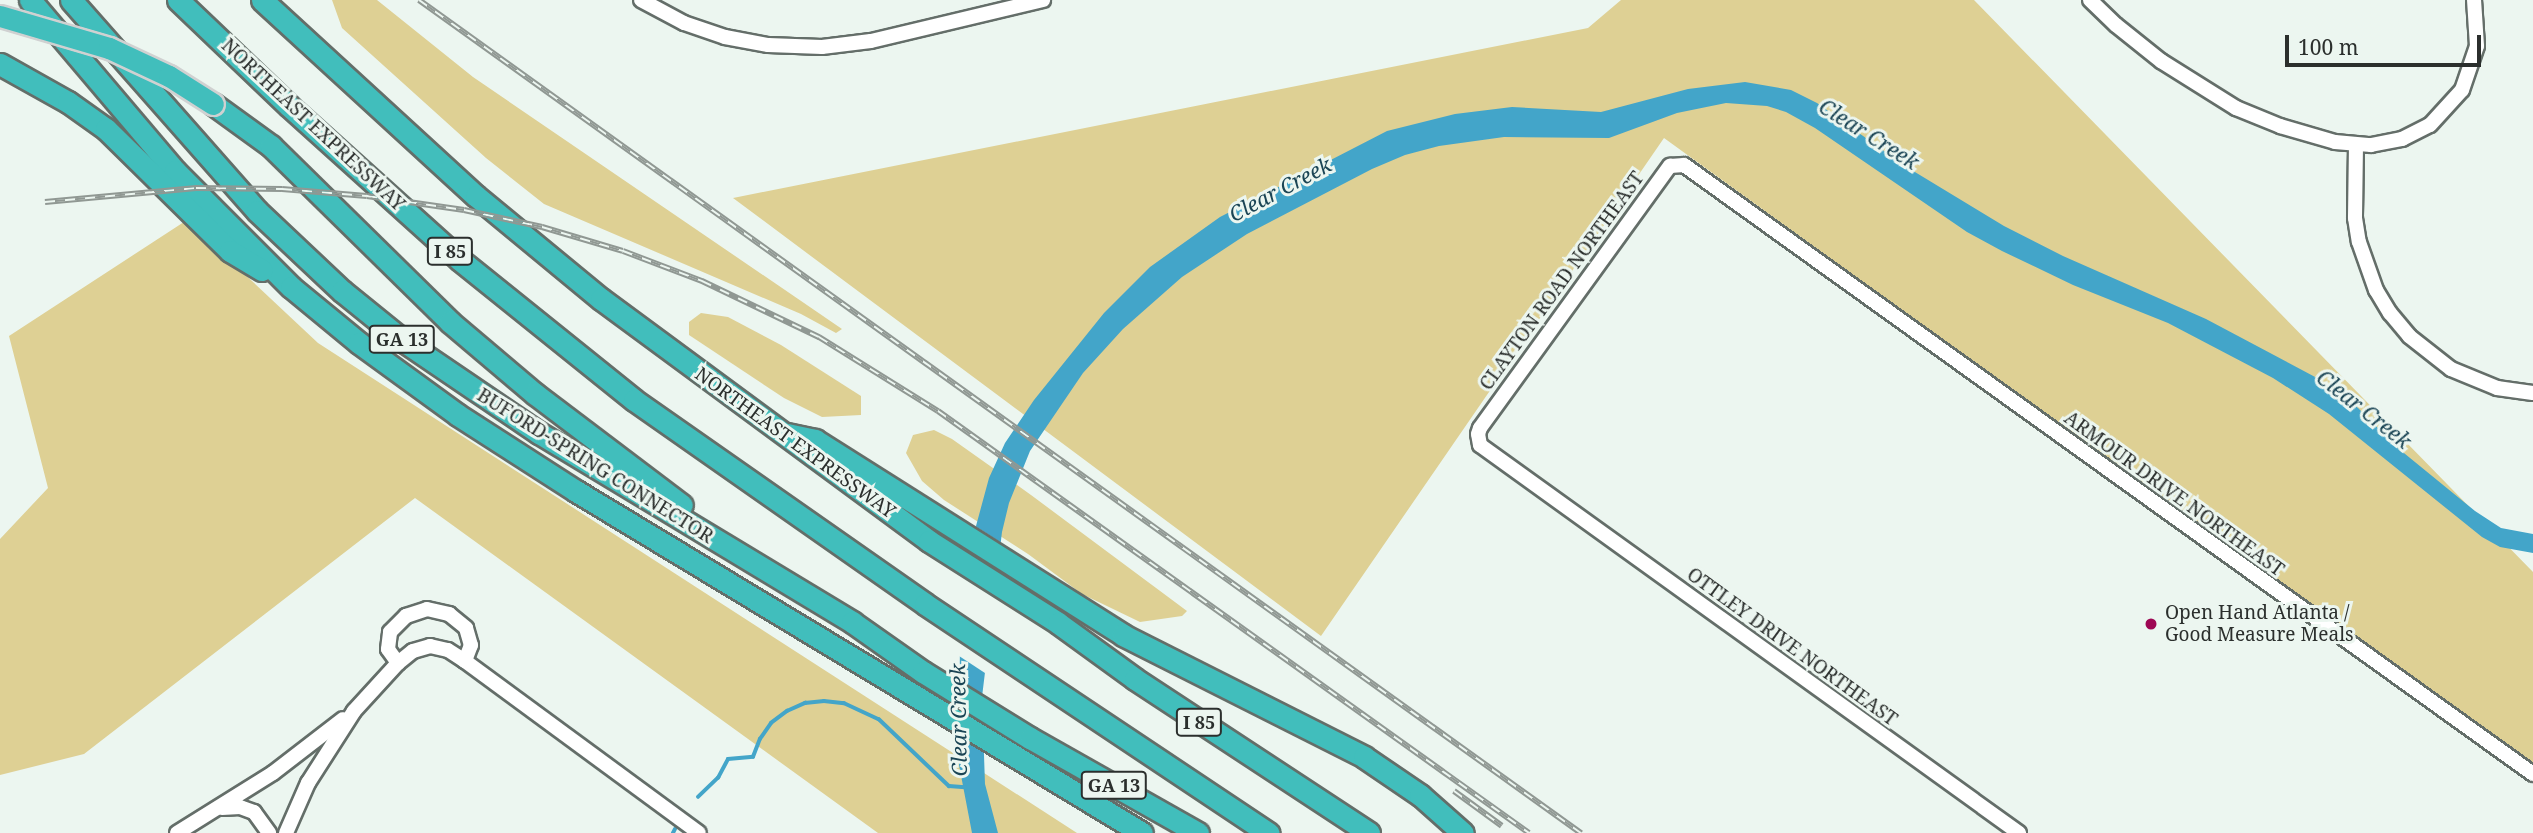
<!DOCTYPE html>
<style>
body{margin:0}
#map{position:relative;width:2533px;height:833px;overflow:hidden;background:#ecf6f0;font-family:"Noto Serif",serif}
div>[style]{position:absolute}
.green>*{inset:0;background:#ded094}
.water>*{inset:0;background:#43a5c9}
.pier>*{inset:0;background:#ecf6f0}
.stream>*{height:3.5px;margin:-1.75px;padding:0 1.75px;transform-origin:1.75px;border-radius:1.75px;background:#43a5c9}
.roads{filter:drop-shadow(2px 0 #646e69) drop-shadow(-2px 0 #646e69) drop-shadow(0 2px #646e69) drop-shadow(0 -2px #646e69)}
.minor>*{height:14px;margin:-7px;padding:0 7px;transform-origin:7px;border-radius:7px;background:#fff}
.highway>*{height:21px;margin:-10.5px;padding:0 10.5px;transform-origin:10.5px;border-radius:10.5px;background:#41bebc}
.rail>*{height:6px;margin-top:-3px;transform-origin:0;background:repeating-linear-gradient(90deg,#ecf6f0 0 10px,#909893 0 20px);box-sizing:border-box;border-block:2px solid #909893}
.bridges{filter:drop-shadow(2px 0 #d0d1d1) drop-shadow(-2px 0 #d0d1d1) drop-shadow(0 2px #d0d1d1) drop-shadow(0 -2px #d0d1d1)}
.highway-bridge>*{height:21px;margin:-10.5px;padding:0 10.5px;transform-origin:10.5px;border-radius:10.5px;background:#41bebc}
.dots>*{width:19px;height:19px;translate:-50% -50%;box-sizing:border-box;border:4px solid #ecf6f0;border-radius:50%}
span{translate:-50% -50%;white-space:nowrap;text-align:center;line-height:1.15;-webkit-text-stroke:6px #ecf6f0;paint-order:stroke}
.shield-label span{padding:2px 5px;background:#ecf6f0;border:2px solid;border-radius:5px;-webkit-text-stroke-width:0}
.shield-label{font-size:18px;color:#2b2f2d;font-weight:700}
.street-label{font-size:19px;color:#2b2f2d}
.poi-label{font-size:19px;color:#2b2f2d}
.left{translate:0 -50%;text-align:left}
.water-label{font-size:21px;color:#1b4555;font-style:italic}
.scale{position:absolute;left:2285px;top:35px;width:196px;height:32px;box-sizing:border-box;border:4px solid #2b2f2d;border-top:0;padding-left:9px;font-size:21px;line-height:24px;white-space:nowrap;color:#2b2f2d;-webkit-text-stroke:5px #ecf6f0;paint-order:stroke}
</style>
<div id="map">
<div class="green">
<div style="clip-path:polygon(332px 0,377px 0,473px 77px,842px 329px,836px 333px,801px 314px,544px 204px,486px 158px,342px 28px)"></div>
<div style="clip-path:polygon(1621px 0,1974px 0,2533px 572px,2533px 767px,1664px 138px,1321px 636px,733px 198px,1588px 28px)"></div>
<div style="clip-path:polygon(187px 220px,318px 343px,1077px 833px,878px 833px,415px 498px,84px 754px,0 775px,0 539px,48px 488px,9px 336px)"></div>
<div style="clip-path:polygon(701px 313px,728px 317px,781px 345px,861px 396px,861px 415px,822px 417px,784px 398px,689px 335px,689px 322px)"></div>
<div style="clip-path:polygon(934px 430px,952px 439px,1031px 495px,1187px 611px,1182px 616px,1140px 622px,1082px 594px,1028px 554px,944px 500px,922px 481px,906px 453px,913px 435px)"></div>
</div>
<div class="water">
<div style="clip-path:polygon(1745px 82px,1791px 90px,1817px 103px,1905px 166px,2004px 226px,2063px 256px,2206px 319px,2317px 378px,2355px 405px,2399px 449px,2475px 511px,2501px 528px,2533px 534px,2533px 553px,2500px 547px,2482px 537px,2329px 414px,2273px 378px,2168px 323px,2073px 285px,2002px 251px,1967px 232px,1815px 128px,1786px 112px,1767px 106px,1726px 103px,1677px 113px,1609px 138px,1504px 137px,1439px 146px,1405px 155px,1372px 169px,1247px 234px,1182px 277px,1123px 329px,1083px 373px,1030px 451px,1009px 503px,1002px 532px,982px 697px,985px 784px,998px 833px,972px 833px,959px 765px,960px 636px,976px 526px,989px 478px,1005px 443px,1034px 400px,1104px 313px,1150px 267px,1220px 217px,1387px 131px,1455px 114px,1512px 107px,1601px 112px,1688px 89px)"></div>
</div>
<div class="pier">
<div style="clip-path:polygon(972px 524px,1003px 544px,988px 675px,956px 654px)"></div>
</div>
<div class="stream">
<div style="left:698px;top:797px;width:28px;rotate:-44deg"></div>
<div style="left:718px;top:778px;width:21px;rotate:-62deg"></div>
<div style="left:728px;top:759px;width:25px;rotate:-5deg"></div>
<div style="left:753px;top:757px;width:19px;rotate:-69deg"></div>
<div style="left:760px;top:739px;width:19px;rotate:-55deg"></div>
<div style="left:771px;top:723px;width:20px;rotate:-37deg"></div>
<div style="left:787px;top:711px;width:20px;rotate:-24deg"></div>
<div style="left:805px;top:703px;width:19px;rotate:-6deg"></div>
<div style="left:824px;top:701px;width:20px;rotate:6deg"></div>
<div style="left:844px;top:703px;width:38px;rotate:25deg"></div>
<div style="left:879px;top:719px;width:97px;rotate:43.7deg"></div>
<div style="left:949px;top:786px;width:16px;rotate:4deg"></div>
<div style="left:673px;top:833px;width:4px;rotate:-63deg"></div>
</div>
<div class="roads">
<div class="minor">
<div style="left:641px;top:0;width:49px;rotate:28.1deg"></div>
<div style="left:684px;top:23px;width:43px;rotate:18.9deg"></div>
<div style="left:725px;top:37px;width:44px;rotate:10.5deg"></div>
<div style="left:768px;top:45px;width:54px;rotate:2.1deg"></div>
<div style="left:822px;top:47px;width:49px;rotate:-7deg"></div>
<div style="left:871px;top:41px;width:177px;rotate:-13.4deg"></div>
<div style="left:2090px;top:0;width:36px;rotate:44deg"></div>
<div style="left:2116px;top:25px;width:58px;rotate:38.7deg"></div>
<div style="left:2161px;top:61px;width:89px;rotate:32.1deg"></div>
<div style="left:2236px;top:108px;width:48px;rotate:22.2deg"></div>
<div style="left:2280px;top:126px;width:57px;rotate:16.2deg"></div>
<div style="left:2335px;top:142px;width:36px;rotate:5deg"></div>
<div style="left:2371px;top:145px;width:32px;rotate:-11deg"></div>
<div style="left:2402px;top:139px;width:31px;rotate:-27deg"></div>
<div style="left:2430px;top:125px;width:47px;rotate:-47.6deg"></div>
<div style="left:2462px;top:90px;width:46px;rotate:-71.2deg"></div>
<div style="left:2477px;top:46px;width:46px;rotate:-93.7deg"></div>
<div style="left:2356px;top:145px;width:73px;rotate:90.8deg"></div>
<div style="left:2355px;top:218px;width:24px;rotate:81deg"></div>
<div style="left:2359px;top:242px;width:51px;rotate:70.5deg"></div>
<div style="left:2376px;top:290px;width:27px;rotate:59deg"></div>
<div style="left:2390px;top:313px;width:30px;rotate:50deg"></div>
<div style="left:2409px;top:336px;width:53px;rotate:38.2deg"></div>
<div style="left:2451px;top:369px;width:50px;rotate:22.4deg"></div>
<div style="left:2497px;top:388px;width:36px;rotate:8deg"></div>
<div style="left:398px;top:663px;width:17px;rotate:-126deg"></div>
<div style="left:388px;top:649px;width:17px;rotate:-83deg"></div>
<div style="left:390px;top:632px;width:23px;rotate:-45deg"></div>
<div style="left:406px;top:616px;width:22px;rotate:-18deg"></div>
<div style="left:427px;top:609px;width:23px;rotate:13deg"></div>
<div style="left:449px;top:614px;width:22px;rotate:39deg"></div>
<div style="left:466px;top:628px;width:18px;rotate:74deg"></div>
<div style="left:471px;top:645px;width:17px;rotate:111deg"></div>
<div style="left:222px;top:808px;width:18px;rotate:-3deg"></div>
<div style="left:240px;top:807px;width:15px;rotate:20deg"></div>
<div style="left:254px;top:812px;width:26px;rotate:54deg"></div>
<div style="left:177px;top:833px;width:113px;rotate:-32deg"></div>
<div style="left:273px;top:773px;width:88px;rotate:-37.6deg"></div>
<div style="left:286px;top:833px;width:55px;rotate:-66.3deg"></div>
<div style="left:308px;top:783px;width:85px;rotate:-57.4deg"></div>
<div style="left:354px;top:711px;width:65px;rotate:-47.5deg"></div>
<div style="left:398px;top:663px;width:19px;rotate:-39deg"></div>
<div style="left:413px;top:651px;width:18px;rotate:-16deg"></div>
<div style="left:430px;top:646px;width:18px;rotate:13deg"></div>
<div style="left:448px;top:650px;width:20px;rotate:33deg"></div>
<div style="left:465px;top:661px;width:290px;rotate:36.3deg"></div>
<div style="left:2019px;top:833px;width:664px;rotate:-144.25deg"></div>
<div style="left:1480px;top:445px;width:11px;rotate:-100deg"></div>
<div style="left:1478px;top:434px;width:6px;rotate:-72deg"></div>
<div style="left:1480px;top:428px;width:324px;rotate:-54.1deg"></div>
<div style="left:1670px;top:166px;width:14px;rotate:-4deg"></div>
<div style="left:1684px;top:165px;width:1045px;rotate:35.65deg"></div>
</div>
<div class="highway">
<div style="left:30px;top:0;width:224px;rotate:49.7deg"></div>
<div style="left:175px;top:171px;width:164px;rotate:45deg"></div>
<div style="left:291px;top:287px;width:88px;rotate:39.5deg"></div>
<div style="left:359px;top:343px;width:122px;rotate:36deg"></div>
<div style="left:458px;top:415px;width:140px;rotate:32.8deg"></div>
<div style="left:576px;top:491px;width:661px;rotate:31.14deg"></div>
<div style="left:71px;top:0;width:281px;rotate:48.6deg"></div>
<div style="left:257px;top:211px;width:117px;rotate:43.3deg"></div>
<div style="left:342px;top:291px;width:81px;rotate:39deg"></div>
<div style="left:405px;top:342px;width:162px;rotate:34.2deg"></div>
<div style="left:539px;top:433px;width:366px;rotate:31.1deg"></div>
<div style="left:852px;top:622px;width:87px;rotate:35.2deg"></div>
<div style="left:923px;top:672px;width:126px;rotate:31.7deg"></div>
<div style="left:1030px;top:738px;width:193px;rotate:29.5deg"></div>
<div style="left:178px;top:0;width:153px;rotate:43.7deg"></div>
<div style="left:289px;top:106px;width:230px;rotate:42deg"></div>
<div style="left:460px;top:260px;width:223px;rotate:38.8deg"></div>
<div style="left:634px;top:400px;width:355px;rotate:35deg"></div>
<div style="left:925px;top:604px;width:413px;rotate:33.7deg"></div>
<div style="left:262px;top:0;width:290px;rotate:42.5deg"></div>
<div style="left:476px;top:196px;width:162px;rotate:39.5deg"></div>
<div style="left:601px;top:299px;width:408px;rotate:36.4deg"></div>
<div style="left:929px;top:541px;width:153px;rotate:32.4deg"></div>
<div style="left:1058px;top:623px;width:95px;rotate:36deg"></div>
<div style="left:1135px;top:679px;width:280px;rotate:33.3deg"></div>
<div style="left:0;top:64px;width:78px;rotate:29.2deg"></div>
<div style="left:68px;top:102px;width:47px;rotate:35.4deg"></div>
<div style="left:106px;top:129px;width:174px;rotate:44.5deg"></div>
<div style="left:230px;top:251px;width:37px;rotate:31deg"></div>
<div style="left:213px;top:104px;width:72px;rotate:35.9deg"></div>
<div style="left:271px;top:146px;width:251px;rotate:44.5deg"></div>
<div style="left:450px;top:322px;width:111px;rotate:40.3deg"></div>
<div style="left:535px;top:394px;width:184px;rotate:37.1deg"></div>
<div style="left:787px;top:434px;width:29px;rotate:12deg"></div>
<div style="left:815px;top:440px;width:365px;rotate:32.3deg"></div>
<div style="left:1123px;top:635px;width:270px;rotate:26.8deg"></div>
<div style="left:1364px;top:757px;width:68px;rotate:34.2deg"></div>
<div style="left:1420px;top:795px;width:57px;rotate:41.5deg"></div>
</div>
</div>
<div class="rail">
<div style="left:419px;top:0;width:1430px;rotate:35.64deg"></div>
<div style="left:45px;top:202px;width:152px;rotate:-5.3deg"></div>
<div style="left:196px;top:188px;width:86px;rotate:0.7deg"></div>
<div style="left:282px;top:189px;width:85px;rotate:4.7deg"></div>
<div style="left:367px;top:196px;width:98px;rotate:8.2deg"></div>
<div style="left:464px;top:210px;width:80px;rotate:12.3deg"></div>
<div style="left:542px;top:227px;width:84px;rotate:16.5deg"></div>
<div style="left:623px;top:251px;width:85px;rotate:20.8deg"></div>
<div style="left:702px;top:281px;width:130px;rotate:25.6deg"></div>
<div style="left:819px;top:337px;width:140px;rotate:31.9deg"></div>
<div style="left:938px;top:411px;width:726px;rotate:35.53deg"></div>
<div style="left:1454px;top:791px;width:59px;rotate:36.1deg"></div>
</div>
<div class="bridges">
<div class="highway-bridge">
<div style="left:0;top:16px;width:114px;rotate:16.4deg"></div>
<div style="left:109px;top:48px;width:66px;rotate:25deg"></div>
<div style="left:169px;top:76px;width:52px;rotate:32.5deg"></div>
</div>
</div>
<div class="dots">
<div style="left:2151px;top:624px;background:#9d0753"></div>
</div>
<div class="shield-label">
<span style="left:450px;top:251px">I 85</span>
<span style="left:402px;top:339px">GA 13</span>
<span style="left:1199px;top:722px">I 85</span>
<span style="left:1114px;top:785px">GA 13</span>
</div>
<div class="street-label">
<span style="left:313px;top:125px;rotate:43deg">NORTHEAST EXPRESSWAY</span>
<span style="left:1562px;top:281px;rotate:-54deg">CLAYTON ROAD NORTHEAST</span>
<span style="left:795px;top:443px;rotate:36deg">NORTHEAST EXPRESSWAY</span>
<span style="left:595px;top:466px;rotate:32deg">BUFORD-SPRING CONNECTOR</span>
<span style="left:2174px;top:494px;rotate:36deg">ARMOUR DRIVE NORTHEAST</span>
<span style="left:1792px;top:647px;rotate:36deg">OTTLEY DRIVE NORTHEAST</span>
</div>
<div class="poi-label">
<span class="left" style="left:2165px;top:624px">Open Hand Atlanta /<br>Good Measure Meals</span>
</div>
<div class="water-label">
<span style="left:1869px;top:134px;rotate:32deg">Clear Creek</span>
<span style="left:1280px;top:189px;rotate:-28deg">Clear Creek</span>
<span style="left:2364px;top:409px;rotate:38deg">Clear Creek</span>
<span style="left:958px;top:720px;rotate:-91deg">Clear Creek</span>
</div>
<div class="scale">100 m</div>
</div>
